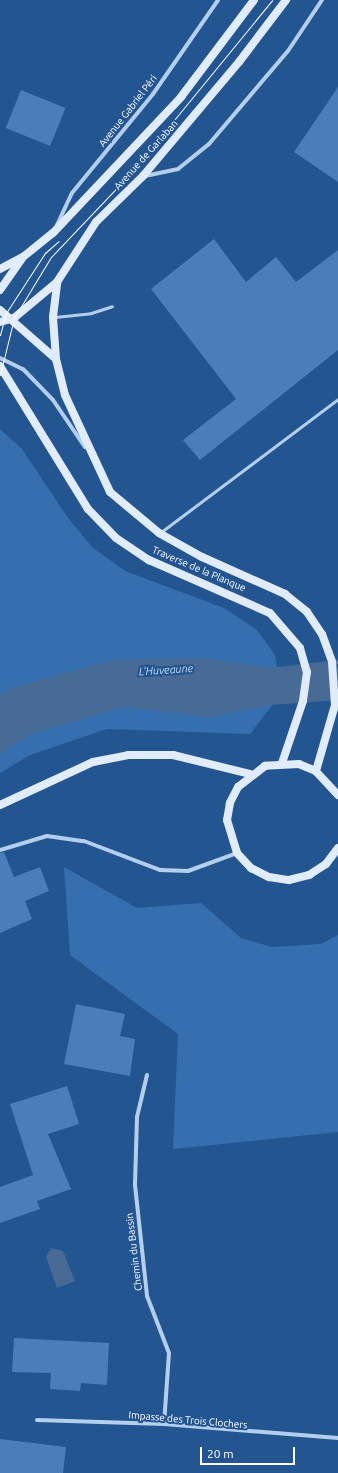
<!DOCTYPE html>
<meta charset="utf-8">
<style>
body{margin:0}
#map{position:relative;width:338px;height:1473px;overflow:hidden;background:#235591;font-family:Ubuntu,sans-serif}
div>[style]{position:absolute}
.green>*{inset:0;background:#366faf}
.water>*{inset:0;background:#476b95}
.building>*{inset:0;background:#4b7eb8;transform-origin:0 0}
.lane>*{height:3px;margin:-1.5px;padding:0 1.5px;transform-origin:1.5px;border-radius:1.5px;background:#b4cfed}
.street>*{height:4px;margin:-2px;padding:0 2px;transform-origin:2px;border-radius:2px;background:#b4cfed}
.secondary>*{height:8px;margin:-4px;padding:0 4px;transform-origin:4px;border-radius:4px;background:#e0ecfa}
.tram>*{height:1px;margin:-0.5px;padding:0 0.5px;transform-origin:0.5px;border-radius:0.5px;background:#fff}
span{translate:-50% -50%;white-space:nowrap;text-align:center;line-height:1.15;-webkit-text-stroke:4px #235591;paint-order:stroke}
.street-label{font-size:10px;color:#fff}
.water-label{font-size:11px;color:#c1d9f3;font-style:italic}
.scale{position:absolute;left:200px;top:1447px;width:95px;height:18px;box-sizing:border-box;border:2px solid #fff;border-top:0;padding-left:5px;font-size:12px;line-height:14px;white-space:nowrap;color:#fff;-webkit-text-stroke:3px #235591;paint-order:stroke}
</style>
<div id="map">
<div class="green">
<div style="clip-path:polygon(0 429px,22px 449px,68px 518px,92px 547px,125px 571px,224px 608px,257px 630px,275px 655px,281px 694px,250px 734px,107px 729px,30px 755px,0 773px)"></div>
<div style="clip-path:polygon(64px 867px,137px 908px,201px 903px,241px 938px,272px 947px,321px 944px,338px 935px,338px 1132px,173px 1149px,178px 1034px,70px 955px)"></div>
</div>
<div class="water">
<div style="clip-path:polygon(205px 658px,269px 668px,338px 660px,338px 700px,270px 705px,211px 717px,123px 707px,31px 734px,0 754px,0 696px,14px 687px,114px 660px)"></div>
<div style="clip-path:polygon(51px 1248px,63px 1251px,75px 1281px,57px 1288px,46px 1257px)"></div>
</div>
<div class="building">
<div style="clip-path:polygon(338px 87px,338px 182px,294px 152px)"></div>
<div style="left:21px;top:90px;width:48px;height:41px;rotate:22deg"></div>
<div style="clip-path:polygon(214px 239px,246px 282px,276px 257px,296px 282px,338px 250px,338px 350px,200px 460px,183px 440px,236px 399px,151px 289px)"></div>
<div style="clip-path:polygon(4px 852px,14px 877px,40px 867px,49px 891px,25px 901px,32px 919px,0 933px,0 853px)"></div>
<div style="clip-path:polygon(76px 1004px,125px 1014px,120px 1036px,135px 1039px,130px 1076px,64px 1064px)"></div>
<div style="clip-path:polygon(67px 1086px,79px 1124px,48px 1134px,71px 1189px,37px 1201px,40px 1209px,0 1223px,0 1187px,33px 1175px,10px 1104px)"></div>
<div style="clip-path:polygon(14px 1338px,109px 1343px,107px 1385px,81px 1383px,80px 1391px,50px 1389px,51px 1373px,12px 1372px)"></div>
<div style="clip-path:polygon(0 1439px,66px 1447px,63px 1473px,0 1473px)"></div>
</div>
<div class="lane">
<div style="left:55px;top:317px;width:36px;rotate:-6deg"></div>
<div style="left:91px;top:313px;width:22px;rotate:-18deg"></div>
<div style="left:161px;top:532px;width:221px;rotate:-36.9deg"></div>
</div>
<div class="street">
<div style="left:145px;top:176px;width:34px;rotate:-12deg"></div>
<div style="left:178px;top:169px;width:40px;rotate:-39deg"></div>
<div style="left:209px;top:144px;width:122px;rotate:-49.7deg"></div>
<div style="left:288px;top:51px;width:61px;rotate:-56.3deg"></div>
<div style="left:57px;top:225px;width:35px;rotate:-65deg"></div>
<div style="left:72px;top:193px;width:128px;rotate:-50.7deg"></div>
<div style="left:153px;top:94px;width:114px;rotate:-55.3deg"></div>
<div style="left:0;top:358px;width:25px;rotate:26deg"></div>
<div style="left:23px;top:369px;width:43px;rotate:45.9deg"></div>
<div style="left:53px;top:400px;width:57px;rotate:55.8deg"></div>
<div style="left:0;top:850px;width:49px;rotate:-16.6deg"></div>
<div style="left:47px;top:836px;width:37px;rotate:8deg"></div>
<div style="left:84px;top:841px;width:81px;rotate:20.9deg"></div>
<div style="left:160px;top:870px;width:28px;rotate:2deg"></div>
<div style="left:188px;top:871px;width:52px;rotate:-20.2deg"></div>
<div style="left:147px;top:1075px;width:43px;rotate:103.4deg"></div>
<div style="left:137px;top:1117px;width:68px;rotate:91.7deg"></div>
<div style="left:135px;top:1185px;width:112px;rotate:83.8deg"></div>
<div style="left:147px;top:1296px;width:61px;rotate:68.9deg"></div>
<div style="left:169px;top:1353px;width:71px;rotate:94deg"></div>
<div style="left:37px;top:1420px;width:127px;rotate:1.8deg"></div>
<div style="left:164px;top:1424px;width:175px;rotate:4.6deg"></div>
</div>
<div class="secondary">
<div style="left:0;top:269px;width:26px;rotate:-28deg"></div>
<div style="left:23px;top:257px;width:38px;rotate:-39deg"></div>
<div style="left:53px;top:233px;width:187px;rotate:-46.7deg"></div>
<div style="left:181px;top:97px;width:121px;rotate:-53deg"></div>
<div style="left:0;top:290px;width:39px;rotate:-55deg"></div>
<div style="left:0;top:310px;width:74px;rotate:41.2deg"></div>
<div style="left:56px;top:359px;width:37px;rotate:76deg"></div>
<div style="left:65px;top:395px;width:107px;rotate:65.1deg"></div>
<div style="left:110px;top:492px;width:64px;rotate:39.9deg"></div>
<div style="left:159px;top:533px;width:49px;rotate:29.2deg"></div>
<div style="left:202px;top:557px;width:91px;rotate:24deg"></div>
<div style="left:285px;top:594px;width:28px;rotate:39deg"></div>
<div style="left:307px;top:612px;width:27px;rotate:56deg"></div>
<div style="left:322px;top:634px;width:30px;rotate:70deg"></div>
<div style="left:332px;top:662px;width:43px;rotate:86deg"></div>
<div style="left:335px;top:705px;width:69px;rotate:106.1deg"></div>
<div style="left:0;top:322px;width:15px;rotate:-16deg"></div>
<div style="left:14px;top:318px;width:56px;rotate:-39.9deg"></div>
<div style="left:56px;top:359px;width:42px;rotate:-94.1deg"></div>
<div style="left:53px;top:317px;width:35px;rotate:-83deg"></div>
<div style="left:57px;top:282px;width:72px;rotate:-57deg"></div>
<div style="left:96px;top:222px;width:66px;rotate:-44.4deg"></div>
<div style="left:143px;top:176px;width:149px;rotate:-49.9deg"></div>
<div style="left:239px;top:62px;width:78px;rotate:-52.8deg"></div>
<div style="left:0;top:366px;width:168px;rotate:58.4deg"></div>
<div style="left:88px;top:509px;width:40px;rotate:46deg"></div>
<div style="left:116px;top:538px;width:40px;rotate:34deg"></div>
<div style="left:149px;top:560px;width:132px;rotate:23.7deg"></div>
<div style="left:270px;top:613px;width:46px;rotate:49.4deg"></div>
<div style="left:300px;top:648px;width:25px;rotate:74deg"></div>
<div style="left:307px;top:672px;width:29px;rotate:98deg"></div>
<div style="left:303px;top:701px;width:65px;rotate:108.7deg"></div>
<div style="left:338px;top:795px;width:33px;rotate:-133deg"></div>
<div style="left:316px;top:771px;width:18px;rotate:-158deg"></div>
<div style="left:299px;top:764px;width:34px;rotate:177deg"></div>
<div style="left:265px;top:766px;width:34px;rotate:142deg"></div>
<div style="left:238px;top:787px;width:18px;rotate:117deg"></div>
<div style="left:230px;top:803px;width:17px;rotate:100deg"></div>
<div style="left:227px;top:820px;width:34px;rotate:73deg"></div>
<div style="left:237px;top:853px;width:21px;rotate:47deg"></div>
<div style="left:251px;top:868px;width:20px;rotate:27deg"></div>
<div style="left:269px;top:877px;width:20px;rotate:9deg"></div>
<div style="left:289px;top:880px;width:21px;rotate:-14deg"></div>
<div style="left:309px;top:875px;width:20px;rotate:-33deg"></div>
<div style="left:326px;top:864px;width:20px;rotate:-53deg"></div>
<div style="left:0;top:805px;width:102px;rotate:-24.8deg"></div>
<div style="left:93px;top:762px;width:36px;rotate:-11deg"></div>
<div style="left:128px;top:755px;width:45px"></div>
<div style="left:173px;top:755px;width:79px;rotate:13.9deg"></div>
</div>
<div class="tram">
<div style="left:0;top:335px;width:23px;rotate:-75deg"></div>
<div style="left:6px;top:313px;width:72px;rotate:-57deg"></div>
<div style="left:45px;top:253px;width:18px;rotate:-41deg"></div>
<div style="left:0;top:375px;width:59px;rotate:-76.2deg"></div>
<div style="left:14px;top:318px;width:71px;rotate:-58.8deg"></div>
<div style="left:51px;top:257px;width:113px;rotate:-46.4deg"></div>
<div style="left:129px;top:175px;width:226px;rotate:-50.7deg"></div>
</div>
<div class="street-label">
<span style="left:128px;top:111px;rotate:-52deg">Avenue Gabriel Péri</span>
<span style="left:146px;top:155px;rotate:-48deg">Avenue de Garlaban</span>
<span style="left:199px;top:569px;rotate:23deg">Traverse de la Planque</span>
<span style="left:134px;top:1252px;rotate:-97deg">Chemin du Bassin</span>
<span style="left:188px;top:1420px;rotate:5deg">Impasse des Trois Clochers</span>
</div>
<div class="water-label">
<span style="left:166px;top:670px;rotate:-4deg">L'Huveaune</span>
</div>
<div class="scale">20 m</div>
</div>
